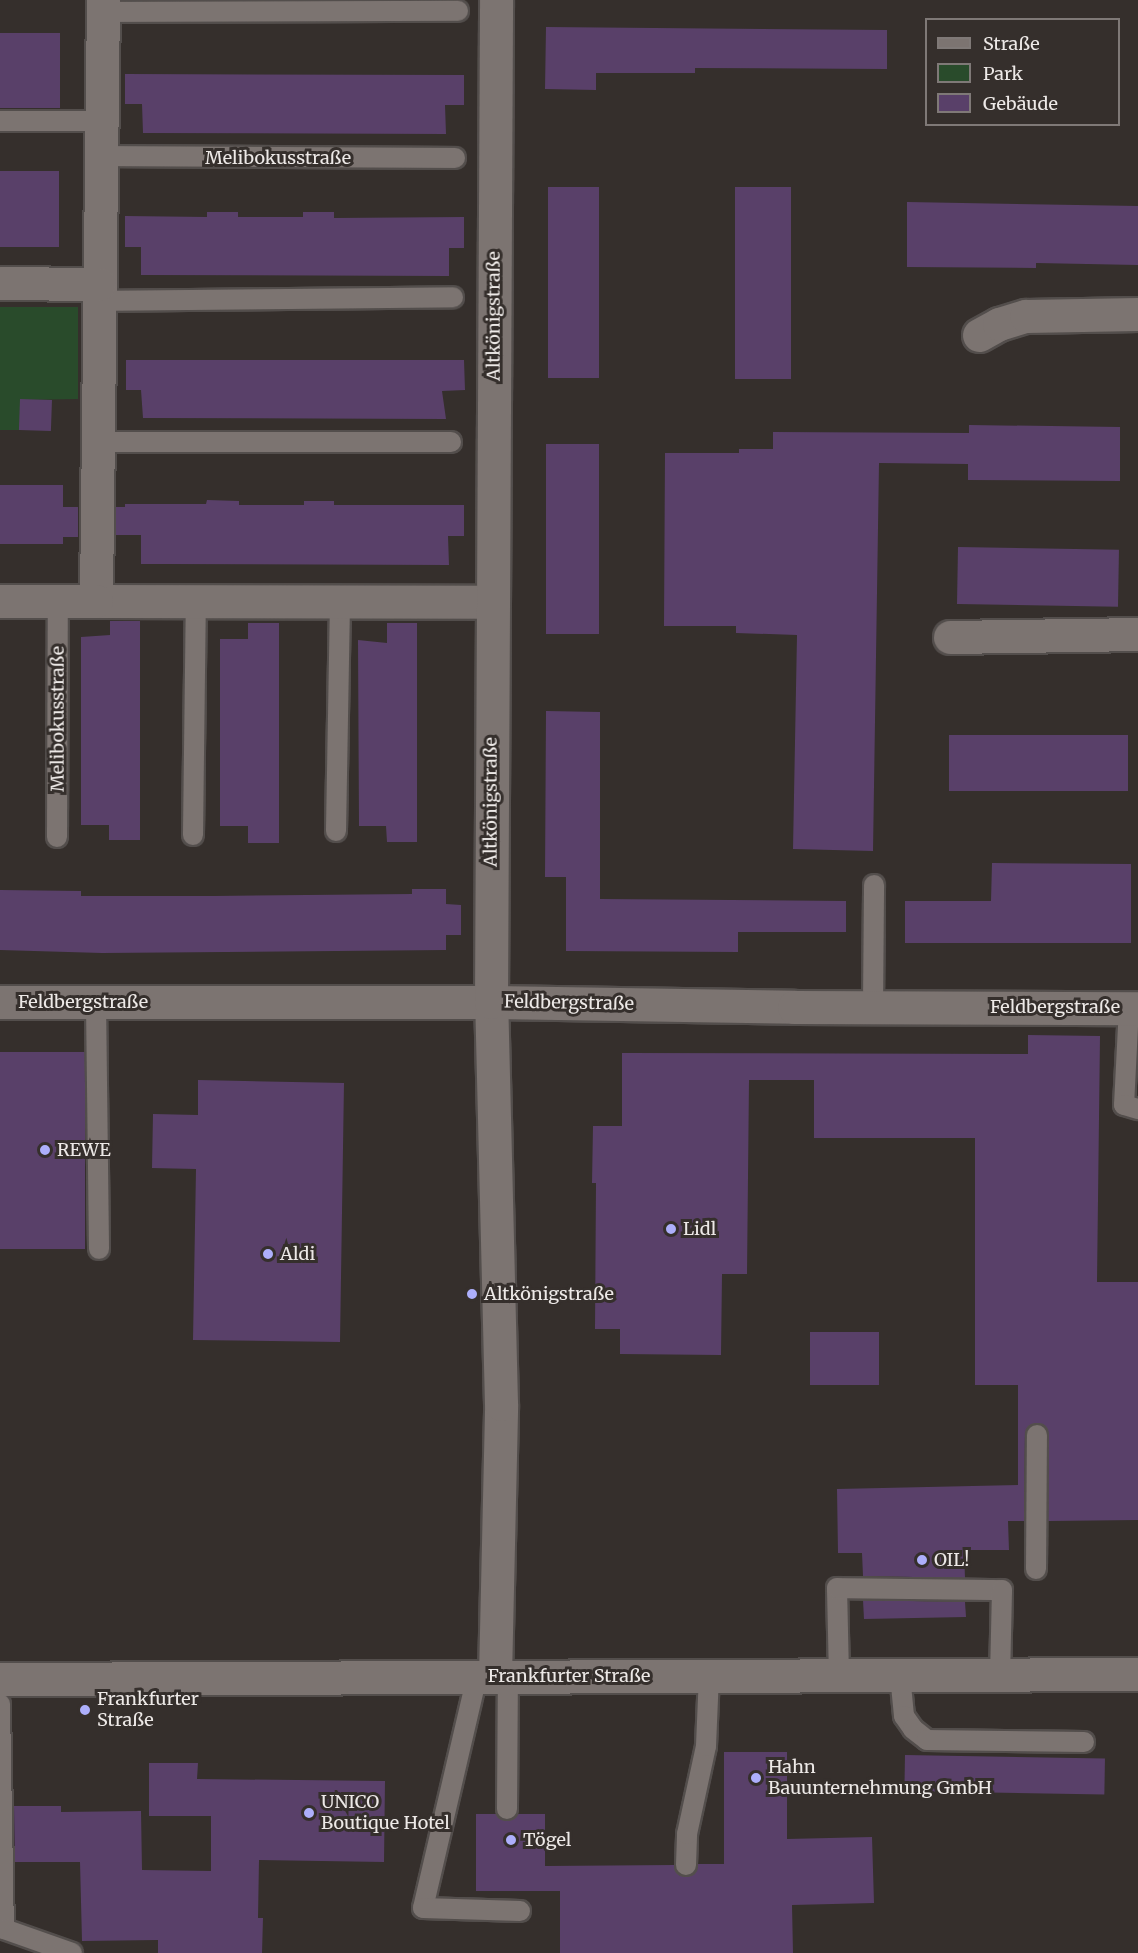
<!DOCTYPE html>
<meta charset="utf-8">
<style>
body{margin:0}
#map{position:relative;width:1138px;height:1953px;overflow:hidden;background:#352f2c;font-family:Merriweather,serif}
div>[style]{position:absolute}
.green>*{inset:0;background:#294b2b}
.building>*{inset:0;background:#594069;transform-origin:0 0}
.roads{filter:drop-shadow(2px 0 #534e4c) drop-shadow(-2px 0 #534e4c) drop-shadow(0 2px #534e4c) drop-shadow(0 -2px #534e4c)}
.service>*{height:20px;margin:-10px;padding:0 10px;transform-origin:10px;border-radius:10px;background:#7c7471}
.minor>*{height:33px;margin:-16.5px;padding:0 16.5px;transform-origin:16.5px;border-radius:16.5px;background:#7c7471}
.tertiary>*{height:33px;margin:-16.5px;padding:0 16.5px;transform-origin:16.5px;border-radius:16.5px;background:#7c7471}
.dots>*{width:16px;height:16px;translate:-50% -50%;box-sizing:border-box;border:3px solid #352f2c;border-radius:50%}
span{translate:-50% -50%;white-space:nowrap;text-align:center;line-height:1.15;-webkit-text-stroke:6px #352f2c;paint-order:stroke}
.street-label{font-size:18px;color:#ede9e7}
.poi-label{font-size:18px;color:#ede9e7}
.left{translate:0 -50%;text-align:left}
.legend{position:absolute;left:925px;top:18px;width:195px;height:108px;box-sizing:border-box;background:#352f2c;border:2px solid #7f7977;margin:0;padding:8px 10px;list-style:none;font-size:18px;color:#ede9e7}
.legend li{display:flex;align-items:center;gap:12px;height:30px}
.legend b{width:30px;border:2px solid #7f7977}
</style>
<div id="map">
<div class="green">
<div style="clip-path:polygon(0 307px,78px 307px,78px 399px,20px 400px,20px 430px,0 430px)"></div>
</div>
<div class="building">
<div style="clip-path:polygon(546px 27px,887px 30px,887px 69px,695px 68px,695px 73px,596px 73px,596px 90px,545px 89px)"></div>
<div style="left:0;top:33px;width:60px;height:75px"></div>
<div style="clip-path:polygon(125px 74px,464px 75px,464px 105px,445px 105px,446px 134px,143px 133px,142px 104px,125px 104px)"></div>
<div style="left:0;top:171px;width:59px;height:76px"></div>
<div style="left:548px;top:187px;width:51px;height:191px"></div>
<div style="left:791px;top:187px;width:192px;height:56px;rotate:90deg"></div>
<div style="clip-path:polygon(907px 202px,1138px 206px,1138px 265px,1036px 263px,1036px 268px,907px 267px)"></div>
<div style="clip-path:polygon(207px 212px,238px 212px,238px 217px,303px 217px,303px 212px,334px 212px,334px 218px,464px 217px,464px 248px,449px 248px,449px 276px,141px 275px,141px 247px,125px 247px,125px 216px,207px 217px)"></div>
<div style="clip-path:polygon(126px 360px,464px 360px,465px 390px,442px 391px,446px 419px,143px 418px,141px 390px,126px 390px)"></div>
<div style="left:20px;top:399px;width:32px;height:31px;rotate:2deg"></div>
<div style="clip-path:polygon(969px 425px,1120px 427px,1120px 481px,968px 480px,968px 464px,879px 463px,873px 851px,793px 849px,797px 635px,736px 633px,736px 626px,664px 626px,665px 453px,739px 453px,739px 449px,773px 449px,773px 432px,969px 433px)"></div>
<div style="left:546px;top:444px;width:53px;height:190px"></div>
<div style="clip-path:polygon(0 485px,63px 485px,63px 507px,78px 507px,78px 537px,63px 537px,63px 544px,0 544px)"></div>
<div style="clip-path:polygon(207px 500px,239px 501px,239px 505px,304px 505px,304px 501px,334px 501px,334px 505px,464px 505px,464px 536px,448px 536px,449px 565px,162px 564px,141px 564px,141px 535px,116px 535px,116px 507px,125px 507px,125px 504px,206px 504px)"></div>
<div style="left:958px;top:547px;width:161px;height:57px;rotate:1deg"></div>
<div style="clip-path:polygon(110px 621px,140px 621px,140px 840px,109px 840px,109px 825px,81px 825px,81px 637px,110px 635px)"></div>
<div style="clip-path:polygon(248px 623px,279px 623px,279px 843px,248px 843px,248px 826px,220px 826px,220px 639px,248px 639px)"></div>
<div style="clip-path:polygon(387px 623px,417px 623px,417px 842px,387px 842px,386px 826px,359px 826px,358px 640px,387px 643px)"></div>
<div style="clip-path:polygon(546px 711px,600px 712px,600px 899px,846px 901px,846px 932px,738px 932px,738px 952px,566px 951px,566px 877px,545px 877px)"></div>
<div style="left:949px;top:735px;width:179px;height:56px"></div>
<div style="clip-path:polygon(992px 863px,1131px 864px,1131px 943px,905px 943px,905px 901px,991px 901px)"></div>
<div style="clip-path:polygon(412px 889px,446px 889px,446px 904px,461px 905px,461px 935px,446px 935px,446px 950px,102px 953px,0 950px,0 890px,81px 891px,81px 896px,214px 896px,412px 894px)"></div>
<div style="clip-path:polygon(1028px 1035px,1100px 1036px,1097px 1282px,1138px 1282px,1138px 1520px,1048px 1521px,1049px 1435px,1044px 1425px,1036px 1423px,1027px 1428px,1025px 1435px,1024px 1521px,1008px 1521px,1009px 1550px,964px 1550px,965px 1578px,863px 1576px,862px 1553px,838px 1553px,837px 1489px,1018px 1485px,1018px 1385px,975px 1385px,975px 1138px,814px 1138px,814px 1080px,749px 1080px,747px 1274px,722px 1274px,721px 1355px,620px 1354px,620px 1329px,595px 1329px,596px 1183px,592px 1183px,593px 1126px,622px 1126px,622px 1053px,1028px 1054px)"></div>
<div style="left:0;top:1052px;width:85px;height:197px"></div>
<div style="clip-path:polygon(198px 1080px,344px 1083px,340px 1342px,193px 1340px,196px 1169px,152px 1168px,153px 1114px,198px 1115px)"></div>
<div style="left:810px;top:1332px;width:69px;height:53px"></div>
<div style="clip-path:polygon(863px 1600px,965px 1602px,966px 1617px,864px 1619px)"></div>
<div style="clip-path:polygon(724px 1752px,787px 1752px,787px 1839px,872px 1837px,874px 1903px,792px 1905px,793px 1953px,560px 1953px,560px 1891px,476px 1891px,476px 1814px,496px 1814px,506px 1821px,518px 1814px,545px 1814px,545px 1866px,674px 1865px,679px 1875px,686px 1877px,696px 1872px,698px 1864px,724px 1864px)"></div>
<div style="left:905px;top:1755px;width:200px;height:36px;rotate:1deg"></div>
<div style="clip-path:polygon(149px 1763px,198px 1763px,197px 1779px,385px 1781px,384px 1862px,259px 1860px,258px 1918px,263px 1918px,262px 1953px,158px 1953px,158px 1940px,82px 1941px,80px 1862px,15px 1862px,14px 1806px,61px 1806px,61px 1812px,141px 1811px,142px 1870px,211px 1871px,211px 1816px,149px 1816px)"></div>
</div>
<div class="roads">
<div class="service">
<div style="left:103px;top:12px;width:355px;rotate:-0.2deg"></div>
<div style="left:0;top:121px;width:101px"></div>
<div style="left:101px;top:156px;width:354px;rotate:0.3deg"></div>
<div style="left:99px;top:301px;width:354px;rotate:-0.6deg"></div>
<div style="left:97px;top:442px;width:354px"></div>
<div style="left:336px;top:831px;width:229px;rotate:-89deg"></div>
<div style="left:193px;top:835px;width:234px;rotate:-89.3deg"></div>
<div style="left:57px;top:837px;width:236px;rotate:-89.8deg"></div>
<div style="left:96px;top:1002px;width:247px;rotate:89.3deg"></div>
<div style="left:873px;top:1007px;width:122px;rotate:-89.5deg"></div>
<div style="left:1129px;top:1007px;width:98px;rotate:92.9deg"></div>
<div style="left:1124px;top:1105px;width:15px;rotate:16deg"></div>
<div style="left:1036px;top:1569px;width:134px;rotate:-89.6deg"></div>
<div style="left:900px;top:1675px;width:41px;rotate:84.4deg"></div>
<div style="left:904px;top:1716px;width:16px;rotate:55deg"></div>
<div style="left:913px;top:1729px;width:18px;rotate:38deg"></div>
<div style="left:927px;top:1740px;width:157px;rotate:0.7deg"></div>
<div style="left:477px;top:1676px;width:238px;rotate:103.1deg"></div>
<div style="left:423px;top:1908px;width:97px;rotate:1.8deg"></div>
<div style="left:839px;top:1676px;width:88px;rotate:-91.3deg"></div>
<div style="left:837px;top:1588px;width:165px;rotate:0.7deg"></div>
<div style="left:1002px;top:1590px;width:85px;rotate:91.3deg"></div>
<div style="left:0;top:1704px;width:225px;rotate:89deg"></div>
<div style="left:4px;top:1929px;width:72px;rotate:19.4deg"></div>
<div style="left:507px;top:1809px;width:133px;rotate:-89.6deg"></div>
<div style="left:686px;top:1865px;width:31px;rotate:-88deg"></div>
<div style="left:687px;top:1834px;width:90px;rotate:-77.8deg"></div>
<div style="left:706px;top:1746px;width:71px;rotate:-87.6deg"></div>
</div>
<div class="minor">
<div style="left:103px;top:0;width:601px;rotate:90.67deg"></div>
<div style="left:96px;top:601px;width:395px;rotate:0.1deg"></div>
<div style="left:0;top:283px;width:99px;rotate:0.6deg"></div>
<div style="left:979px;top:335px;width:23px;rotate:-29deg"></div>
<div style="left:999px;top:324px;width:28px;rotate:-17deg"></div>
<div style="left:1026px;top:316px;width:112px;rotate:-1deg"></div>
<div style="left:0;top:601px;width:96px"></div>
<div style="left:950px;top:637px;width:188px;rotate:-0.9deg"></div>
<div style="left:0;top:1002px;width:491px"></div>
<div style="left:491px;top:1002px;width:303px;rotate:0.9deg"></div>
<div style="left:794px;top:1007px;width:344px;rotate:0.2deg"></div>
<div style="left:495px;top:1676px;width:272px;rotate:-88.7deg"></div>
<div style="left:501px;top:1404px;width:402px;rotate:-91.4deg"></div>
<div style="left:491px;top:1002px;width:1002px;rotate:-89.71deg"></div>
</div>
<div class="tertiary">
<div style="left:0;top:1679px;width:1138px;rotate:-0.25deg"></div>
</div>
</div>
<div class="dots">
<div style="left:45px;top:1150px;background:#adaffb"></div>
<div style="left:671px;top:1229px;background:#adaffb"></div>
<div style="left:268px;top:1254px;background:#adaffb"></div>
<div style="left:472px;top:1294px;background:#adaffb"></div>
<div style="left:922px;top:1560px;background:#adaffb"></div>
<div style="left:85px;top:1710px;background:#adaffb"></div>
<div style="left:756px;top:1778px;background:#adaffb"></div>
<div style="left:309px;top:1813px;background:#adaffb"></div>
<div style="left:511px;top:1840px;background:#adaffb"></div>
</div>
<div class="street-label">
<span style="left:278px;top:158px">Melibokusstraße</span>
<span style="left:494px;top:316px;rotate:-90deg">Altkönigstraße</span>
<span style="left:58px;top:719px;rotate:-90deg">Melibokusstraße</span>
<span style="left:491px;top:802px;rotate:-90deg">Altkönigstraße</span>
<span style="left:83px;top:1002px">Feldbergstraße</span>
<span style="left:569px;top:1003px;rotate:1deg">Feldbergstraße</span>
<span style="left:1055px;top:1007px">Feldbergstraße</span>
<span style="left:569px;top:1676px">Frankfurter Straße</span>
</div>
<div class="poi-label">
<span class="left" style="left:57px;top:1150px">REWE</span>
<span class="left" style="left:683px;top:1229px">Lidl</span>
<span class="left" style="left:280px;top:1254px">Aldi</span>
<span class="left" style="left:484px;top:1294px">Altkönigstraße</span>
<span class="left" style="left:934px;top:1560px">OIL!</span>
<span class="left" style="left:97px;top:1710px">Frankfurter<br>Straße</span>
<span class="left" style="left:768px;top:1778px">Hahn<br>Bauunternehmung GmbH</span>
<span class="left" style="left:321px;top:1813px">UNICO<br>Boutique Hotel</span>
<span class="left" style="left:523px;top:1840px">Tögel</span>
</div>
<ul class="legend">
<li><b style="height:8px;background:#7c7471"></b>Straße</li>
<li><b style="height:16px;background:#294b2b"></b>Park</li>
<li><b style="height:16px;background:#594069"></b>Gebäude</li>
</ul>
</div>
